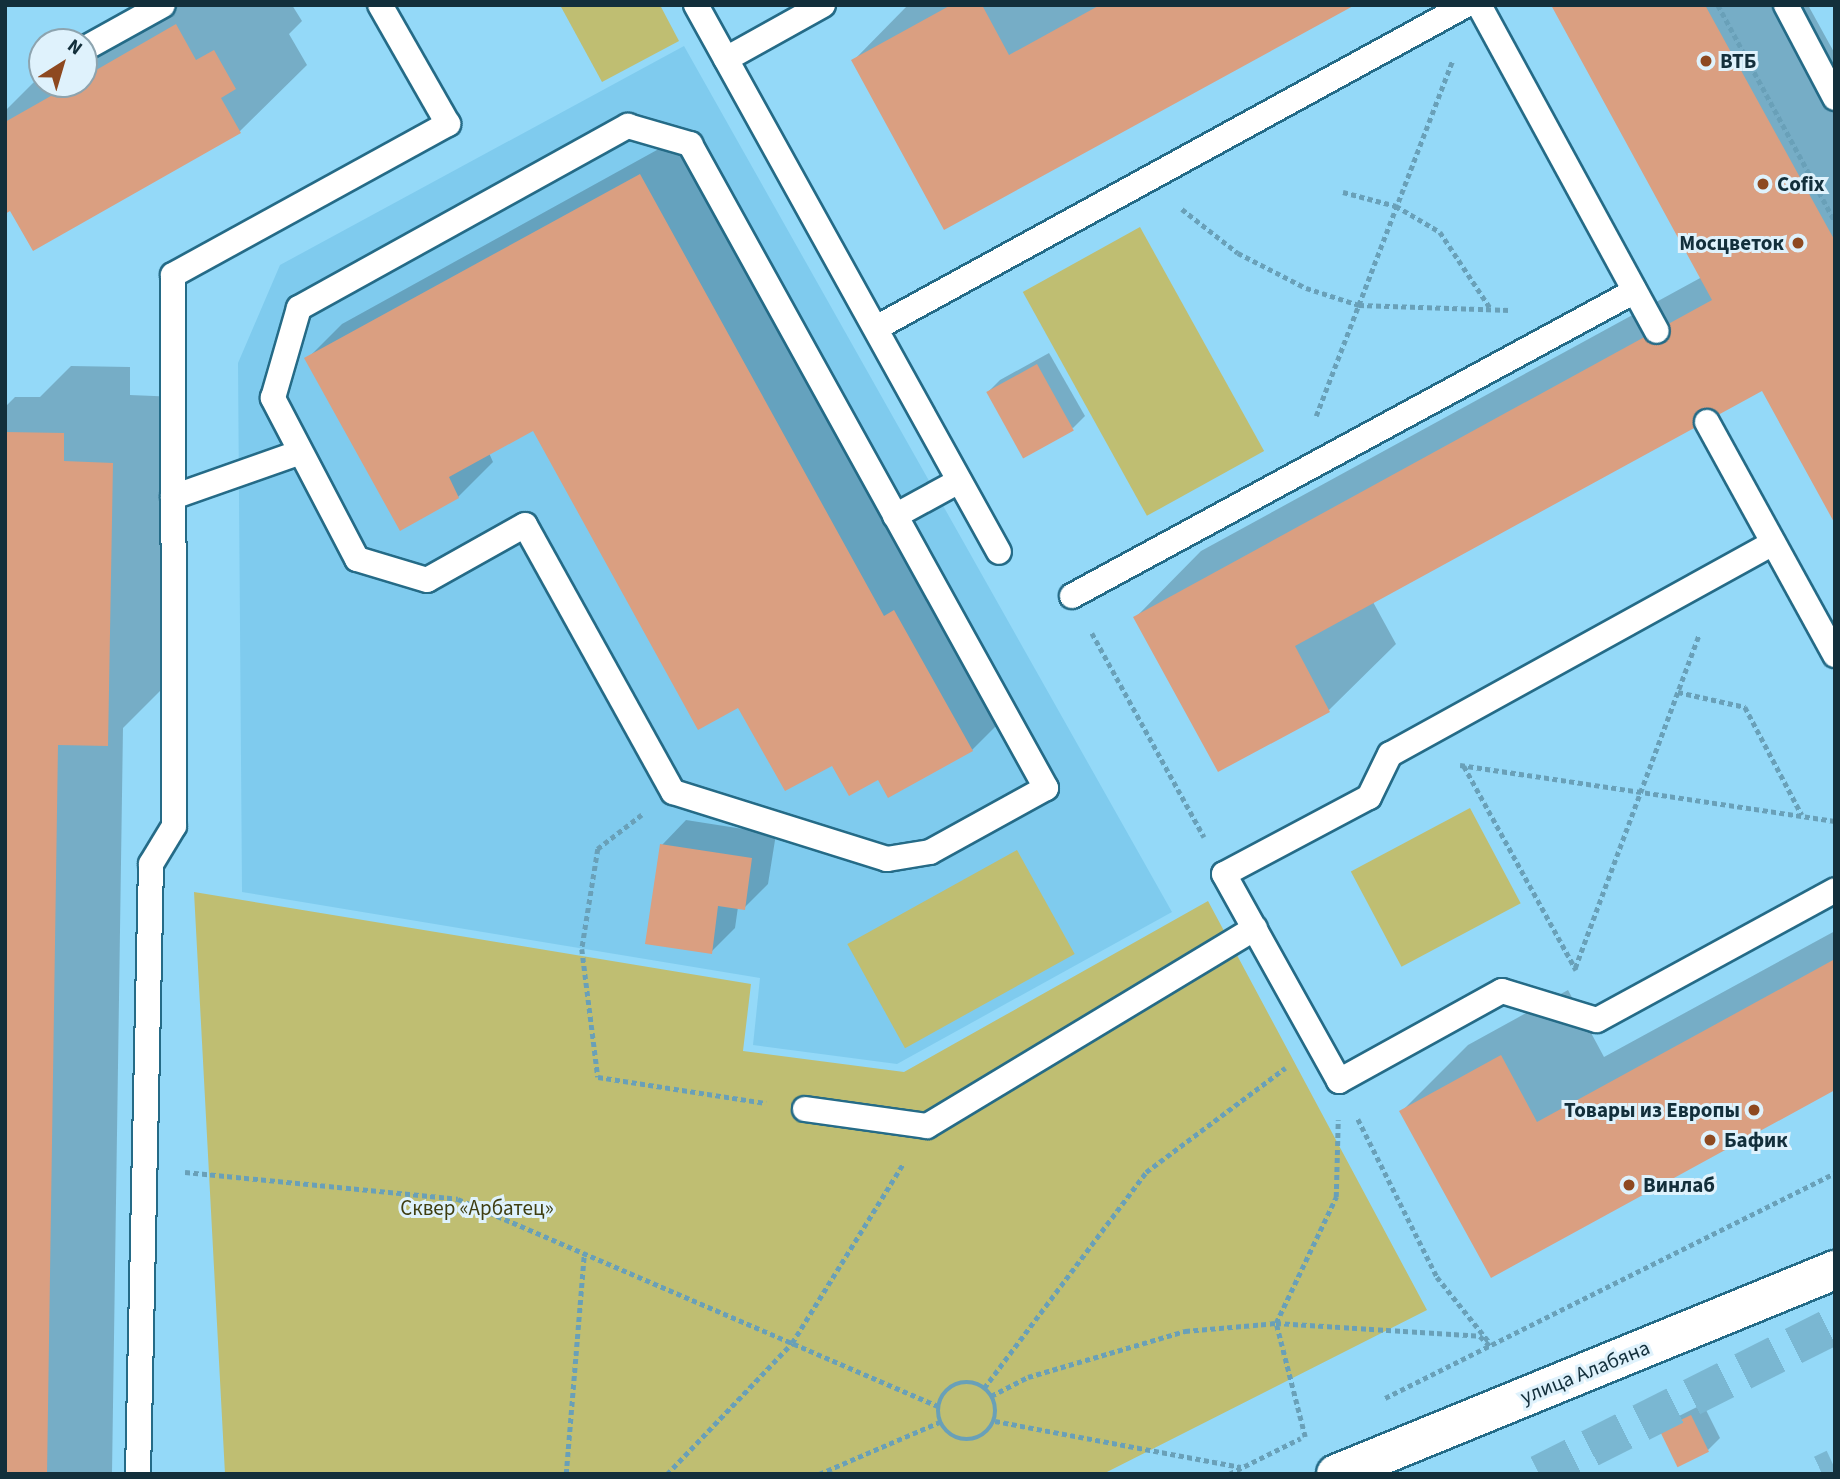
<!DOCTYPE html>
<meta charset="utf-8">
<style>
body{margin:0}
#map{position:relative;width:1840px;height:1479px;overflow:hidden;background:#94d9f8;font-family:"Source Sans 3",sans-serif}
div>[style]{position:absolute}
.built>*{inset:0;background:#7fcbee}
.green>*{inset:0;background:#bfbe72;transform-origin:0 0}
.shadow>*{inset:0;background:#0003}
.building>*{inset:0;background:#da9f81;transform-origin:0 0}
.secondary-tunnel>*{height:38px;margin-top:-19px;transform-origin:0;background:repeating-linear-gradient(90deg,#7ab7d2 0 38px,transparent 0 57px)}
.path>*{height:4.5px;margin-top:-2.25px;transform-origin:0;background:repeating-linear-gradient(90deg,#69a0b8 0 5px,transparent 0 8.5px)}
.path>.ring{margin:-2.25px;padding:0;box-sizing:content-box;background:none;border:4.5px solid #69a0b8;border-radius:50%}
.roads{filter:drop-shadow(2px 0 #256b87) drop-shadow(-2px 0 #256b87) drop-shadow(0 2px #256b87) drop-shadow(0 -2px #256b87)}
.service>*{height:24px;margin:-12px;padding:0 12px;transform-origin:12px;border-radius:12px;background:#fff}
.secondary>*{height:38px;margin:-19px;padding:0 19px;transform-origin:19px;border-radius:19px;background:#fff}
.dots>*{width:19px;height:19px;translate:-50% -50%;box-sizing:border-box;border:4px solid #dff2fc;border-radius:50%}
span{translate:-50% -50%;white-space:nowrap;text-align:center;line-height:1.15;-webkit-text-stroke:6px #dff2fc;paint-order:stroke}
.poi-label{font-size:21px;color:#132f3b;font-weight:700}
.left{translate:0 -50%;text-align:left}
.right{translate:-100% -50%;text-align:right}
.park-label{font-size:21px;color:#3f3e11}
.street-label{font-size:21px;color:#132f3b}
.frame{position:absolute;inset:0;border:7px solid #132f3b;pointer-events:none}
.north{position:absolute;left:28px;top:28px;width:70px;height:70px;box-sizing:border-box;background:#dff2fc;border:2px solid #8da4af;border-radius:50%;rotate:37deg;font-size:19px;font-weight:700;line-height:28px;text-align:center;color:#132f3b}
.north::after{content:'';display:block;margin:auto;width:24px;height:32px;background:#8e4920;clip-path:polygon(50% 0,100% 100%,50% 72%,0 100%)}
</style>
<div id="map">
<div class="built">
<div style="clip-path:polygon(684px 46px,1172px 912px,897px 1064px,753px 1045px,760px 978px,242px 892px,238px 363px,280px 265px)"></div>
</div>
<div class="green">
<div style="clip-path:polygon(560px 5px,660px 5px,679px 41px,602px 82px)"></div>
<div style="left:1140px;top:227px;width:256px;height:134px;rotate:61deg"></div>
<div style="left:1470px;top:808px;width:108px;height:135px;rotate:62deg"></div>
<div style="left:1017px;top:850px;width:119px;height:194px;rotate:61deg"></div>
<div style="clip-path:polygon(194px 892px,751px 984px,743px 1051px,904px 1072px,1208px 901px,1427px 1310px,1103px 1474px,225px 1474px)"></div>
</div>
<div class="shadow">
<div style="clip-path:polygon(162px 5px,292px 5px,302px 21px,289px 34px,307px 65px,240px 131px,33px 249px,11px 209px,5px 212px,5px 111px,42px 74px,42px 84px,84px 84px,84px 49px)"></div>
<div style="clip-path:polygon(908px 5px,1351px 5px,945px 227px,853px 61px)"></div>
<div style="clip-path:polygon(1553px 5px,1808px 5px,1835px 54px,1835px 519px,1763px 389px,1373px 602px,1396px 644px,1329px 710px,1219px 770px,1135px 618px,1201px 551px,1702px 277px)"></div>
<div style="clip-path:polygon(675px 140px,1007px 715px,972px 750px,833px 763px,739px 705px,534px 428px,489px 453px,493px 462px,458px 497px,307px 359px,342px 324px)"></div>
<div style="clip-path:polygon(1049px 353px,1085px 416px,1073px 428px,988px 392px,1000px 380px)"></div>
<div style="clip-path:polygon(71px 366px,130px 367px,130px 395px,178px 397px,174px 677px,123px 728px,112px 1474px,5px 1474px,5px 407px,15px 397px,40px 397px)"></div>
<div style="clip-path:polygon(686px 820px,776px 834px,768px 884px,744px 908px,738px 907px,735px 928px,711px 952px,662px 845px)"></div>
<div style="clip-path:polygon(1835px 931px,1835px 1088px,1491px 1275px,1401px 1112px,1468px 1045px,1568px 990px,1604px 1057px)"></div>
<div style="clip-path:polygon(1703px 1404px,1720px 1438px,1708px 1450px,1661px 1431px,1673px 1419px)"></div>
</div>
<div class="building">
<div style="clip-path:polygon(951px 5px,982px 5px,1009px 55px,1100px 5px,1355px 5px,944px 230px,851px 60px)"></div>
<div style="clip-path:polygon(1551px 5px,1705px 5px,1835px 241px,1835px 524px,1762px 391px,1295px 646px,1330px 712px,1218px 772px,1133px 617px,1712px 300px)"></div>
<div style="clip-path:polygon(176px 24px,196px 60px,214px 50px,236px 89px,221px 98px,241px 133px,33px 251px,10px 211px,5px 214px,5px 122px,72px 84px,84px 84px,84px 77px)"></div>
<div style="clip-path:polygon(640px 174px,884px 616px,894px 610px,973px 751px,888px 798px,878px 780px,849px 796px,832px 766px,785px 791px,738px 708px,698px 730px,533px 431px,449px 477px,459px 498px,400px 531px,304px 358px)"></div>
<div style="left:1037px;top:364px;width:76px;height:58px;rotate:61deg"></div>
<div style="clip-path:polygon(5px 432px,64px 433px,64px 461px,113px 463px,108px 746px,58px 745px,47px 1474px,5px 1474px)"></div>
<div style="clip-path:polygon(660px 844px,752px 858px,745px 910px,718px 906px,712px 954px,645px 944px)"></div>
<div style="clip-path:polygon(1835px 959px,1835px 1090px,1491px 1278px,1399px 1111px,1501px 1055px,1537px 1122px)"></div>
<div style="left:1691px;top:1415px;width:41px;height:35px;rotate:64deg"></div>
</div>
<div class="secondary-tunnel">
<div style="left:1539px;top:1474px;width:331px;rotate:-26.7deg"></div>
<div style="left:1822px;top:1474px;width:14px;rotate:-25deg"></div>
</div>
<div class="path">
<div style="left:1718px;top:5px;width:246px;rotate:61.6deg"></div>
<div style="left:1343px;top:192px;width:55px;rotate:14.8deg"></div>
<div style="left:1396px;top:206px;width:51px;rotate:30.6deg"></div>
<div style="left:1440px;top:232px;width:92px;rotate:56.5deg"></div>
<div style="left:1182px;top:209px;width:71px;rotate:38.2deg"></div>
<div style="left:1238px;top:253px;width:76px;rotate:27.2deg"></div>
<div style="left:1306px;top:288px;width:56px;rotate:17.8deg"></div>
<div style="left:1359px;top:305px;width:151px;rotate:1.9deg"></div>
<div style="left:1316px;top:416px;width:380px;rotate:-69deg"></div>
<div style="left:1092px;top:633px;width:233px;rotate:61.2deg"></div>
<div style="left:1678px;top:692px;width:69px;rotate:12.6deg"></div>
<div style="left:1745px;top:707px;width:122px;rotate:62.2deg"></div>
<div style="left:1460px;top:765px;width:379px;rotate:8.5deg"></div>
<div style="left:1464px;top:766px;width:233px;rotate:61.2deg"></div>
<div style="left:642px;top:815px;width:56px;rotate:142.3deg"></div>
<div style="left:598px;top:849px;width:101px;rotate:99.1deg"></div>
<div style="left:582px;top:949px;width:129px;rotate:82.9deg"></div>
<div style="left:598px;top:1077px;width:170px;rotate:8.8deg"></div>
<div style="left:1575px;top:968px;width:356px;rotate:-69.6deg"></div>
<div style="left:1358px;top:1119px;width:177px;rotate:63.4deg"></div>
<div style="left:1437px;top:1277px;width:83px;rotate:51.3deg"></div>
<div style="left:185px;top:1172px;width:274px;rotate:5.6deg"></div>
<div style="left:458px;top:1199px;width:523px;rotate:23.33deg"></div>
<div class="ring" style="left:938px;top:1382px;width:53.5px;height:53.5px"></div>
<div style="left:984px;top:1388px;width:270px;rotate:-53.1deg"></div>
<div style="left:1146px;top:1172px;width:174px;rotate:-36.8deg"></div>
<div style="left:991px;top:1396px;width:42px;rotate:-27.2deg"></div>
<div style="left:1028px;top:1377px;width:164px;rotate:-16.3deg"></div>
<div style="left:1185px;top:1331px;width:91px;rotate:-5deg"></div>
<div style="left:1276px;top:1323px;width:204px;rotate:3.6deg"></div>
<div style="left:1480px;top:1336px;width:14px;rotate:45deg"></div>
<div style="left:1385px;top:1398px;width:503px;rotate:-26.57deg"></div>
<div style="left:995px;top:1421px;width:250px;rotate:10.6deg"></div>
<div style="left:1305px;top:1437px;width:118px;rotate:-104.3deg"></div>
<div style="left:1276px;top:1323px;width:140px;rotate:-64.5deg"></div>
<div style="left:1336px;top:1197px;width:77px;rotate:-88.5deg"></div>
<div style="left:566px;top:1474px;width:221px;rotate:-85.3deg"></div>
<div style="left:667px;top:1474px;width:181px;rotate:-46.3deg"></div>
<div style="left:792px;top:1343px;width:211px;rotate:-58.2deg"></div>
<div style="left:819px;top:1474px;width:132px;rotate:-23.3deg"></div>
<div style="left:1229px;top:1474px;width:80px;rotate:-26.6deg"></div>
</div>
<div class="roads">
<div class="service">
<div style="left:696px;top:5px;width:625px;rotate:61.02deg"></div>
<div style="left:1479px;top:5px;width:371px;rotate:61.4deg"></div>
<div style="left:1786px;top:5px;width:105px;rotate:62.2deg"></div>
<div style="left:84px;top:49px;width:90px;rotate:-29.1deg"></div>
<div style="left:726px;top:59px;width:111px;rotate:-29.1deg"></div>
<div style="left:628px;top:126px;width:65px;rotate:16.2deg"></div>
<div style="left:690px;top:144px;width:736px;rotate:61.07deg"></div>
<div style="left:1046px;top:788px;width:132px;rotate:151.1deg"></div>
<div style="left:930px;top:852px;width:44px;rotate:170.8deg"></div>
<div style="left:887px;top:859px;width:224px;rotate:-162.6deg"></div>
<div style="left:673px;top:792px;width:305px;rotate:-119deg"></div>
<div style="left:525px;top:525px;width:112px;rotate:150.7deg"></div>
<div style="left:427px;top:580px;width:73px;rotate:-163.3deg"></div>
<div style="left:357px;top:559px;width:182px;rotate:-117.6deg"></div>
<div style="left:273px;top:398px;width:94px;rotate:-73.9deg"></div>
<div style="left:299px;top:308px;width:376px;rotate:-29deg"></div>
<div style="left:876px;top:328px;width:673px;rotate:-28.7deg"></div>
<div style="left:1707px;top:422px;width:266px;rotate:61.2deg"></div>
<div style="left:173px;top:497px;width:133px;rotate:-19.4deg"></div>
<div style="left:895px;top:516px;width:73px;rotate:-28.7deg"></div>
<div style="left:1773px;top:543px;width:437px;rotate:151.1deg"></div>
<div style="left:1390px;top:754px;width:48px;rotate:116deg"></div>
<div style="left:1369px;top:797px;width:164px;rotate:152deg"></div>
<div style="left:1224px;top:874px;width:237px;rotate:60.9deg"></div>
<div style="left:1339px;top:1081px;width:186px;rotate:-28.9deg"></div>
<div style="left:1502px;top:991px;width:99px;rotate:17deg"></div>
<div style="left:1597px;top:1020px;width:271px;rotate:-28.6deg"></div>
<div style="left:1072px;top:596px;width:640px;rotate:-28.45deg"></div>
<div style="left:805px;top:1109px;width:123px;rotate:7.9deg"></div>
<div style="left:927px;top:1126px;width:383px;rotate:-31.1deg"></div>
<div style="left:138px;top:1474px;width:610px;rotate:-88.78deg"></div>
<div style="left:151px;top:864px;width:44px;rotate:-58.8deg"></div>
<div style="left:174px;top:826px;width:551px;rotate:-90.1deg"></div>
<div style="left:173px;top:275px;width:314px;rotate:-28.8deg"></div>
<div style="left:448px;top:124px;width:137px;rotate:-119.7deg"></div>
</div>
<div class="secondary">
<div style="left:1336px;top:1474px;width:539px;rotate:-22.24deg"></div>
</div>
</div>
<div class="dots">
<div style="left:1706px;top:61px;background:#8e4920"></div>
<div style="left:1763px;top:184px;background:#8e4920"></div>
<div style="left:1798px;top:243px;background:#8e4920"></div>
<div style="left:1754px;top:1110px;background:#8e4920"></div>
<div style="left:1710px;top:1140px;background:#8e4920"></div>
<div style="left:1629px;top:1185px;background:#8e4920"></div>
</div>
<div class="poi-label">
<span class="left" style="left:1720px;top:61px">ВТБ</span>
<span class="left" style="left:1777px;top:184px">Cofix</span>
<span class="right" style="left:1784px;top:243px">Мосцветок</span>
<span class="right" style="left:1740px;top:1110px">Товары из Европы</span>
<span class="left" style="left:1724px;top:1140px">Бафик</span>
<span class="left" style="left:1643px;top:1185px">Винлаб</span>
</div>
<div class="park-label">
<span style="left:477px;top:1208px">Сквер «Арбатец»</span>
</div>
<div class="street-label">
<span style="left:1585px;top:1372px;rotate:-22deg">улица Алабяна</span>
</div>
<div class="frame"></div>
<div class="north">N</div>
</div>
